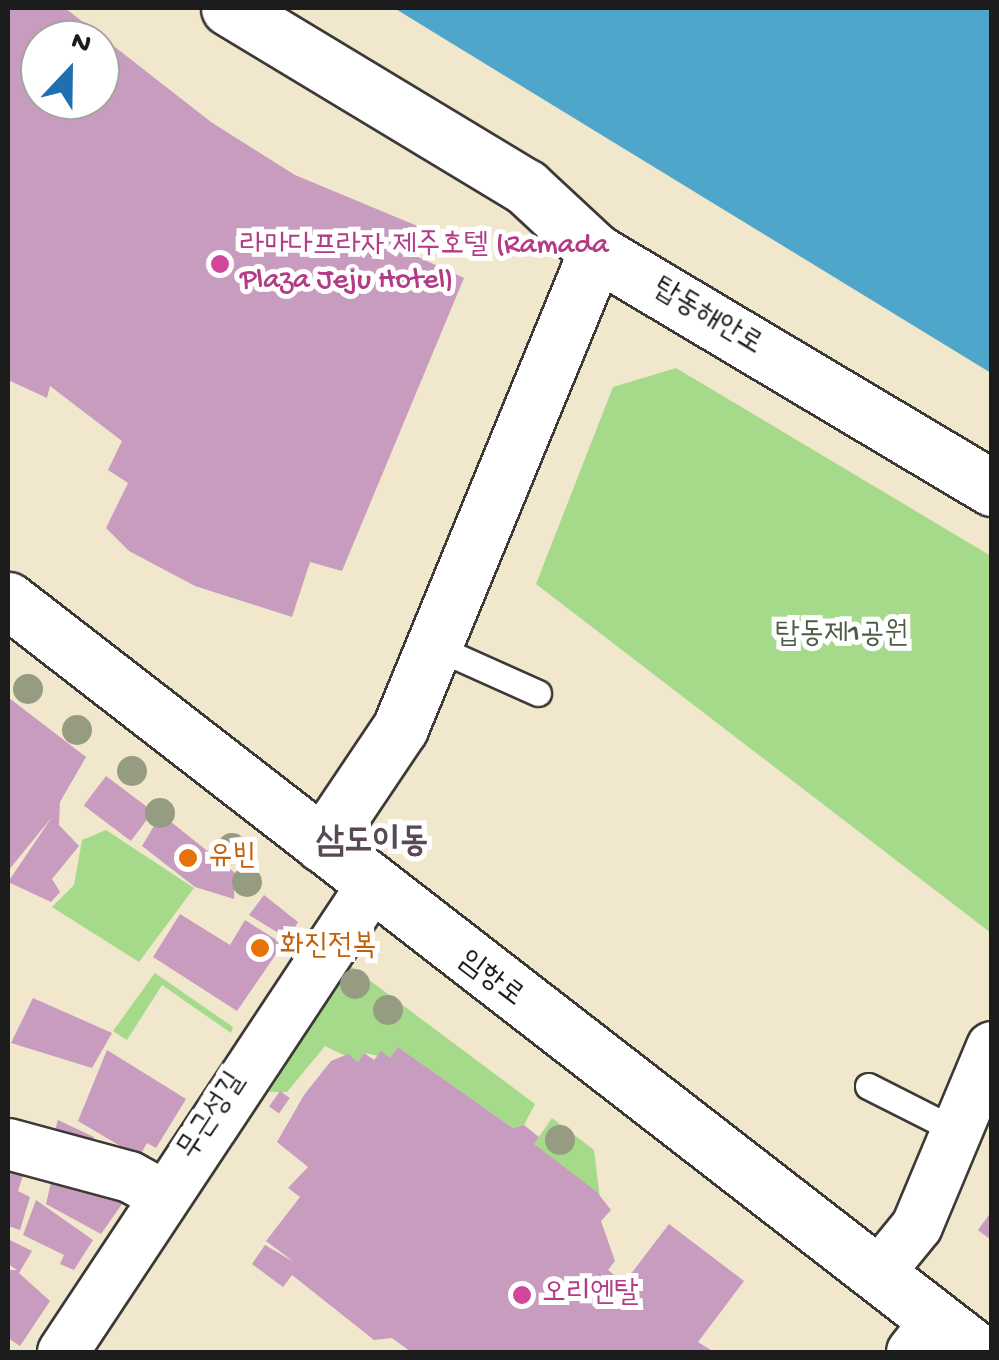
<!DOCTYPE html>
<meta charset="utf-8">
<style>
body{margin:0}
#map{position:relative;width:999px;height:1360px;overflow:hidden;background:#f0e7cc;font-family:"Gochi Hand","Poor Story",sans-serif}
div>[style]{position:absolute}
.green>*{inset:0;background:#a5da8b}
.water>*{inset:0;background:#4ea6cb}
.building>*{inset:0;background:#c89cbf;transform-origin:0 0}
.roads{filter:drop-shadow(2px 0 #3c3a36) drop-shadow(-2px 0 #3c3a36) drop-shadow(0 2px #3c3a36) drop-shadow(0 -2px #3c3a36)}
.service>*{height:25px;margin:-12.5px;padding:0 12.5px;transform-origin:12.5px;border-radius:12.5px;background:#fff}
.minor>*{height:50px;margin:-25px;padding:0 25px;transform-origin:25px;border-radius:25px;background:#fff}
.tertiary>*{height:55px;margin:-27.5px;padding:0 27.5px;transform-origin:27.5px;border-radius:27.5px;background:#fff}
.secondary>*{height:55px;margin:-27.5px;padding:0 27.5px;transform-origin:27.5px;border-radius:27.5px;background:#fff}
.trees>*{width:30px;height:30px;margin:-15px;border-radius:50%;background:#969c81}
.dots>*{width:28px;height:28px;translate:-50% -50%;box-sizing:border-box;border:5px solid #fff;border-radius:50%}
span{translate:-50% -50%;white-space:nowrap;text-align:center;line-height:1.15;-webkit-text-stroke:10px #fff;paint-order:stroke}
.hotel-label{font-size:30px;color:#b23c85}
.left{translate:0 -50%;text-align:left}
.street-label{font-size:30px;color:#1c1c1c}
.park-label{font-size:30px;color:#4c5e43}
.food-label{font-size:30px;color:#c56008}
.quarter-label{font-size:35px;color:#584955;font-weight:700}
.frame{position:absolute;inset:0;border:10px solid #1c1c1c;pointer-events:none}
.north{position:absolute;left:20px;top:20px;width:100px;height:100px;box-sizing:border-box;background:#fff;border:2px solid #a4a4a4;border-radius:50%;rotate:22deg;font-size:28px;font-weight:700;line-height:40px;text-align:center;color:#1c1c1c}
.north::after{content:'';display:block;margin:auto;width:35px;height:45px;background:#1f6fb2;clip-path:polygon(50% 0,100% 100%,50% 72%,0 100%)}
</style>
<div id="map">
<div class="green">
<div style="clip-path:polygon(676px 368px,991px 556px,991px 933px,536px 584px,613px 387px)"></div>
<div style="clip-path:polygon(106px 830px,194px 888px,139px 962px,52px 907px,74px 885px,82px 840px)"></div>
<div style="clip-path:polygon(349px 965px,535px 1104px,524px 1125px,513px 1128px,398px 1047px,390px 1058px,364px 1053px,358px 1062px,325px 1046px,287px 1092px,269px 1092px)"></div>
<div style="clip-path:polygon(155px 973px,233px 1027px,231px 1033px,162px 985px,127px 1040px,113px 1031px)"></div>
<div style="clip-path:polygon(552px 1118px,594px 1150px,600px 1199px,534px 1144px)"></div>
</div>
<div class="water">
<div style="clip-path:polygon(394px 8px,991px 8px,991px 373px)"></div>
</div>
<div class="building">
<div style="clip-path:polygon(evenodd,8px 8px,65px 8px,211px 122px,295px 175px,427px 230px,418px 257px,464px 278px,342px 571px,310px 562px,292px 617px,195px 586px,129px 551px,106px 528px,128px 483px,108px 470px,122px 441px,50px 386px,47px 398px,8px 380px,8px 8px,40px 40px,100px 40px,100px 100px,40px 100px,40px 40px)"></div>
<div style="clip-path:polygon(9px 698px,86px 757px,60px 802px,59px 825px,79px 846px,52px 879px,60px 892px,51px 902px,8px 882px,52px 817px,8px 871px)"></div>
<div style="left:106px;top:776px;width:59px;height:37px;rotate:37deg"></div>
<div style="clip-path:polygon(161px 814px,235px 873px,234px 899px,195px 887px,142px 846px)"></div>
<div style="clip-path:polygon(264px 895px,298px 922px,288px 939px,249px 915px)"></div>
<div style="clip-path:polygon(180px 914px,230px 945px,245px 920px,283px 944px,237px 1011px,153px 957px)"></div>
<div style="clip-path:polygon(33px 998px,112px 1033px,92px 1068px,11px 1043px)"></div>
<div style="clip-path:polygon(398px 1047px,513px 1128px,524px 1125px,539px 1137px,534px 1144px,597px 1192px,611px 1210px,601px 1221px,615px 1261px,608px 1270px,624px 1283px,669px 1224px,744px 1281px,698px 1342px,714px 1352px,411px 1352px,392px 1338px,374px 1340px,292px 1275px,283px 1287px,252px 1264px,265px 1245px,294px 1262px,266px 1241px,300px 1197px,288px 1188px,308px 1167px,277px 1142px,304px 1095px,331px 1061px,348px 1054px,358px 1062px,364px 1053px,374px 1060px,381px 1051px,390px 1058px)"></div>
<div style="clip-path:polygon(107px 1050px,186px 1099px,156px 1148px,147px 1143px,139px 1157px,78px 1121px)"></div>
<div style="left:280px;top:1091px;width:12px;height:19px;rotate:35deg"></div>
<div style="clip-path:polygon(58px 1120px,94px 1137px,91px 1145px,54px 1134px)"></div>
<div style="clip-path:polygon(26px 1166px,18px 1191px,30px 1197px,20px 1230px,8px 1226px,8px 1169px)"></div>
<div style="clip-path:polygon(52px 1178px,107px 1192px,122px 1204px,101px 1234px,46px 1204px)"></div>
<div style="clip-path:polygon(36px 1200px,93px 1240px,74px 1270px,60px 1264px,64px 1255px,23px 1235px)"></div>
<div style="clip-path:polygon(991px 1212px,991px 1240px,978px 1230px)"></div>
<div style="clip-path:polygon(8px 1239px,32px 1251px,19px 1273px,50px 1301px,20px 1346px,8px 1338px,8px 1270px,17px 1270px,8px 1264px)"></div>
</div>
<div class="roads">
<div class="service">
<div style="left:433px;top:646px;width:115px;rotate:24.1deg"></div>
<div style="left:868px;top:1086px;width:100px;rotate:26.8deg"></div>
</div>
<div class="minor">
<div style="left:8px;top:1144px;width:126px;rotate:15.1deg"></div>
<div style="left:130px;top:1177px;width:37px;rotate:29deg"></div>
<div style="left:877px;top:1275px;width:63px;rotate:-50.8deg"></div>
<div style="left:917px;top:1226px;width:194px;rotate:-67.3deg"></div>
<div style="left:63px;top:1352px;width:558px;rotate:-56.48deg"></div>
<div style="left:912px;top:1352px;width:41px;rotate:-52deg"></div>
</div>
<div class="tertiary">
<div style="left:229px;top:8px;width:347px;rotate:31.1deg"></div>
<div style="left:526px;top:187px;width:96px;rotate:42.9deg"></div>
<div style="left:596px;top:252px;width:461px;rotate:30.8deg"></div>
<div style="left:322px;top:844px;width:140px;rotate:-56.1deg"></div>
<div style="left:400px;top:728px;width:515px;rotate:-67.62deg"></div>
</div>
<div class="secondary">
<div style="left:8px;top:600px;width:1227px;rotate:37.78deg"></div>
</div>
</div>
<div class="trees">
<div style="left:28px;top:689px"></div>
<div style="left:77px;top:730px"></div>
<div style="left:132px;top:771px"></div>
<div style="left:160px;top:813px"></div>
<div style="left:232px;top:848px"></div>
<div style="left:247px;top:882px"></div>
<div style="left:355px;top:984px"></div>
<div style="left:388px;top:1010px"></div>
<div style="left:560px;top:1140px"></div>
</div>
<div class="dots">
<div style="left:220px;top:264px;background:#d1479c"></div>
<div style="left:188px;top:858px;background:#e8710a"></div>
<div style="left:260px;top:948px;background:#e8710a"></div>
<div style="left:522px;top:1295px;background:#d1479c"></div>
</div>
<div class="hotel-label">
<span class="left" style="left:240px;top:264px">라마다프라자 제주호텔 (Ramada<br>Plaza Jeju Hotel)</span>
<span class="left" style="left:542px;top:1295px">오리엔탈</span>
</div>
<div class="street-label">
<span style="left:707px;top:318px;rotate:31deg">탑동해안로</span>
<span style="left:490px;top:980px;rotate:37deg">임항로</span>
<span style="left:213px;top:1117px;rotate:-57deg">무근성길</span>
</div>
<div class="park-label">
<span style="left:842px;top:636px">탑동제1공원</span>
</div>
<div class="food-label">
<span class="left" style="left:208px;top:858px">유빈</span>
<span class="left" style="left:280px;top:948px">화진전복</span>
</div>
<div class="quarter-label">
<span style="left:372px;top:844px">삼도이동</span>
</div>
<div class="frame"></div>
<div class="north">N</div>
</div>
